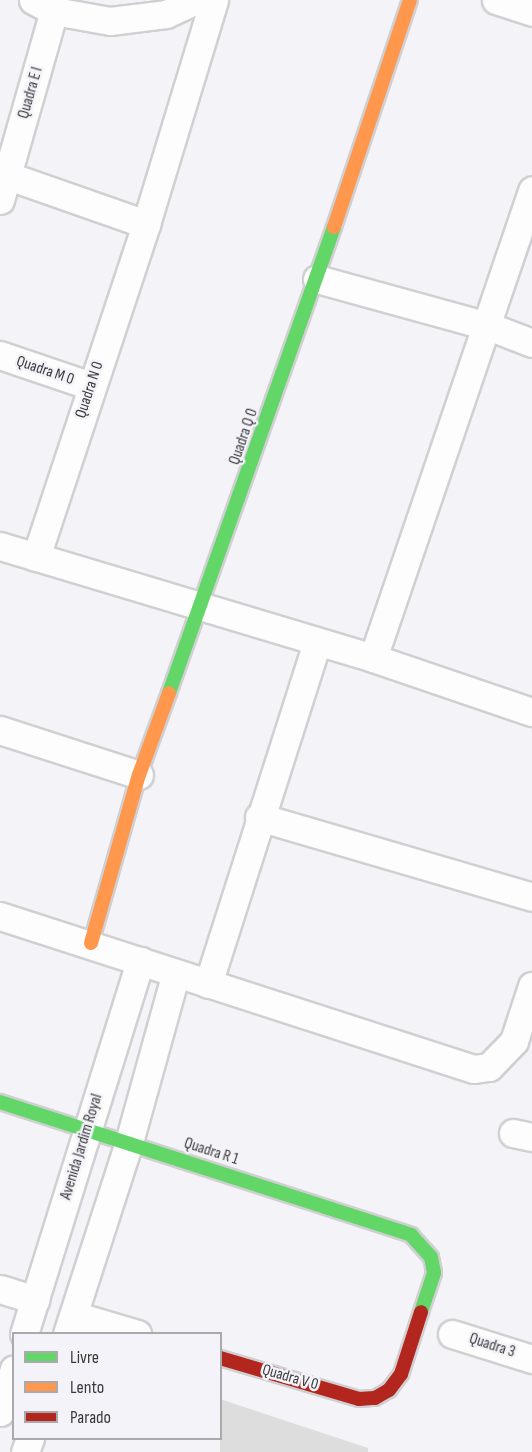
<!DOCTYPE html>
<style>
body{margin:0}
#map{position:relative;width:532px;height:1452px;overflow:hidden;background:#f4f4f8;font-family:"Sofia Sans Condensed",sans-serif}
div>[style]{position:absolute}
.building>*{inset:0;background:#deddde}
.roads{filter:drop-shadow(2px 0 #d0d0d3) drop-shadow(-2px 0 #d0d0d3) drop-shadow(0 2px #d0d0d3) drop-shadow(0 -2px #d0d0d3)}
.street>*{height:27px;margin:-13.5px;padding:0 13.5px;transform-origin:13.5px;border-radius:13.5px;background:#fdfdfe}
.fast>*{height:14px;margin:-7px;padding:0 7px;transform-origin:7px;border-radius:7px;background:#63d668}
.slow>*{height:14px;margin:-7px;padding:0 7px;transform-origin:7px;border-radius:7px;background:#ff974d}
.jam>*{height:14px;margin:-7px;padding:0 7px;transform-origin:7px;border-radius:7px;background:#b3261e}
span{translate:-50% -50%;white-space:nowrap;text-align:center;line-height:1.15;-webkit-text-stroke:5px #f3f3f9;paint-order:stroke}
.street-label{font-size:16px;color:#3b3b3d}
.legend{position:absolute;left:12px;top:1332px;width:210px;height:108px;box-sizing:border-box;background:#f3f3f9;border:2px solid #a9a9ae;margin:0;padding:8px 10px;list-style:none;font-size:18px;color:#3b3b3d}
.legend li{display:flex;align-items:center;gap:12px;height:30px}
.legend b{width:30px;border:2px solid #a9a9ae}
</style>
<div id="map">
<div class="building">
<div style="clip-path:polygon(220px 1399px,368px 1448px,368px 1452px,220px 1452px)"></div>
</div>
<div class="roads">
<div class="street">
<div style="left:33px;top:0;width:24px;rotate:28deg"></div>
<div style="left:54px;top:11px;width:57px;rotate:10.1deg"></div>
<div style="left:110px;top:21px;width:56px;rotate:-7.1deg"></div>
<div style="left:166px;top:14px;width:33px;rotate:-25deg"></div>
<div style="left:496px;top:0;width:38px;rotate:18deg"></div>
<div style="left:0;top:173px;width:155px;rotate:19.3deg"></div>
<div style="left:0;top:200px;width:197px;rotate:-74.1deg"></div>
<div style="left:317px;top:279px;width:177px;rotate:15.4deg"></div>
<div style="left:488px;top:326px;width:47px;rotate:21.1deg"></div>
<div style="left:0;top:355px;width:96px;rotate:18.8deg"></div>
<div style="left:0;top:546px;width:389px;rotate:16.7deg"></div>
<div style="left:373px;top:658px;width:168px;rotate:18.8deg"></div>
<div style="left:36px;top:557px;width:351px;rotate:-71.7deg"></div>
<div style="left:146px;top:224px;width:234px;rotate:-73.1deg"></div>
<div style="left:373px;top:658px;width:494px;rotate:-71.2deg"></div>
<div style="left:0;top:730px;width:146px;rotate:17.9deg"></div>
<div style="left:259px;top:817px;width:284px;rotate:16.3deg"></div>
<div style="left:0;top:916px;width:498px;rotate:17.9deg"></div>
<div style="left:474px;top:1069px;width:15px;rotate:-8deg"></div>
<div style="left:489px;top:1067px;width:36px;rotate:-46deg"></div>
<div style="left:514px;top:1041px;width:58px;rotate:-71.9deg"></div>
<div style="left:208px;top:984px;width:358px;rotate:-72.3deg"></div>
<div style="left:513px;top:1133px;width:19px;rotate:12deg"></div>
<div style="left:0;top:1289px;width:37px;rotate:17deg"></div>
<div style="left:73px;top:1315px;width:67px;rotate:16.5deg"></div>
<div style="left:24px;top:1334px;width:391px;rotate:-72.7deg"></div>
<div style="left:67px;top:1334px;width:202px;rotate:-72.1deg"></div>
<div style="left:129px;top:1142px;width:175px;rotate:-74.5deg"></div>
<div style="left:452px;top:1334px;width:84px;rotate:17.4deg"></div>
<div style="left:0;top:1412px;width:45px;rotate:-72deg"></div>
<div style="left:25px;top:1452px;width:15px;rotate:-70deg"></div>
</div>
<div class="fast">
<div style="left:169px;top:693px;width:494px;rotate:-70.5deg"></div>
<div style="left:0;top:1102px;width:432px;rotate:17.9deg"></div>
<div style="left:411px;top:1235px;width:30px;rotate:48deg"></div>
<div style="left:431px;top:1257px;width:16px;rotate:79deg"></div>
<div style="left:434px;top:1273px;width:41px;rotate:108.4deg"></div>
</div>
<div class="slow">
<div style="left:334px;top:227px;width:239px;rotate:-71.5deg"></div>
<div style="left:91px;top:943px;width:175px;rotate:-74.1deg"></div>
<div style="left:139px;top:775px;width:87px;rotate:-69.9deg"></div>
</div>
<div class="jam">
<div style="left:220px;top:1358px;width:145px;rotate:16.4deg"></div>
<div style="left:359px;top:1399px;width:16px;rotate:-4deg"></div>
<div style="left:375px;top:1398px;width:16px;rotate:-30deg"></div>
<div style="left:389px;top:1390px;width:20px;rotate:-53deg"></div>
<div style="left:401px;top:1374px;width:65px;rotate:-72.1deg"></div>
</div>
</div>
<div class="street-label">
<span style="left:31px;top:93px;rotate:-74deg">Quadra E I</span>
<span style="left:45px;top:371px;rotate:19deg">Quadra M 0</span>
<span style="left:90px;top:390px;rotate:-72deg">Quadra N 0</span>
<span style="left:244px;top:437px;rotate:-71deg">Quadra Q 0</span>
<span style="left:82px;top:1147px;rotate:-73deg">Avenida Jardim Royal</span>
<span style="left:211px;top:1152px;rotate:18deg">Quadra R 1</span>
<span style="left:492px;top:1346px;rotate:18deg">Quadra 3</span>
<span style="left:290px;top:1378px;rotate:16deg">Quadra V 0</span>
</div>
<ul class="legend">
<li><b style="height:8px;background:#63d668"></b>Livre</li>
<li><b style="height:8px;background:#ff974d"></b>Lento</li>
<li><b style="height:8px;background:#b3261e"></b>Parado</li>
</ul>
</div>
